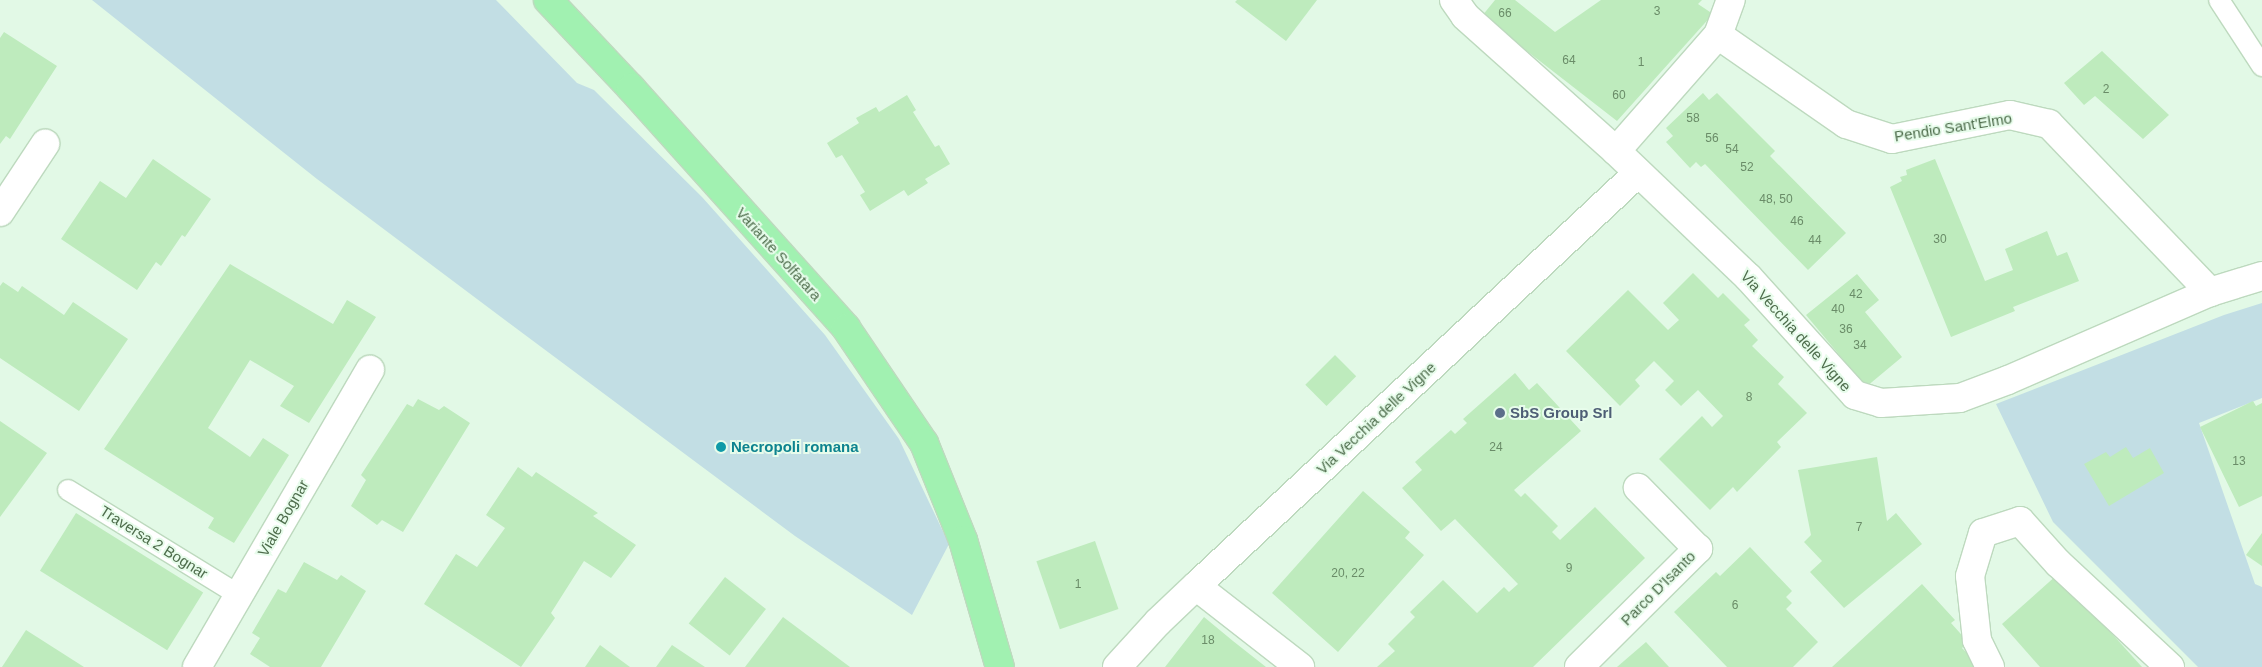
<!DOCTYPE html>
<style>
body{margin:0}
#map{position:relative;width:2262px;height:667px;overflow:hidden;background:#e2f9e6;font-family:Arial,sans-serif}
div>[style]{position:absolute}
.green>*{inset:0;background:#c2dee4}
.building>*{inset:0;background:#beebbd;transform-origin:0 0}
.roads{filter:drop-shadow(1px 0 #bdd9be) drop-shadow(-1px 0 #bdd9be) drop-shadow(0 1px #bdd9be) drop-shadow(0 -1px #bdd9be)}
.service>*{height:20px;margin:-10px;padding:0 10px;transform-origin:10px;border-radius:10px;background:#fff}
.minor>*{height:28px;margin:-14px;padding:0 14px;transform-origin:14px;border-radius:14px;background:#fff}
.primary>*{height:28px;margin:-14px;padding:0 14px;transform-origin:14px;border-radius:14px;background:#a1f1b1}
.dots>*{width:14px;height:14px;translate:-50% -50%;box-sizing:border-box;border:2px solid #e7fceb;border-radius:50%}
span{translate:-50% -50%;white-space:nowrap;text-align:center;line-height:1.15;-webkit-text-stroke:4px #e7fceb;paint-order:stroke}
.number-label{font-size:12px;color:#6a8c68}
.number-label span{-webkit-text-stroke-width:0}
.street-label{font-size:15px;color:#4e6d4c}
.service-label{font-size:15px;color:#4e5e75;font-weight:700}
.left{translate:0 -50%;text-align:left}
.culture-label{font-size:15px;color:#0d838f;font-weight:700}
</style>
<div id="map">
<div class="green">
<div style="clip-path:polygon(92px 0,496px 0,577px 83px,594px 90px,702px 197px,825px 335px,899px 439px,949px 544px,912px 615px,795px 536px,493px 311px,317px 179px)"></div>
<div style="clip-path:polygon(2262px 303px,2262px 398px,2199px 423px,2255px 584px,2262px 587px,2262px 667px,2198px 667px,2053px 522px,1996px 404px,2224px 315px)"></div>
</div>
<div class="building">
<div style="clip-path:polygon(1237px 0,1317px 0,1286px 41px,1235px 2px)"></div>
<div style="clip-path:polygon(1495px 0,1515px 0,1555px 32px,1601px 0,1702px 0,1698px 4px,1713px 14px,1617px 121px,1482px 16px)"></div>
<div style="clip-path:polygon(4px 32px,57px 66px,10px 139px,6px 136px,0 144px,0 38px)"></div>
<div style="clip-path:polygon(2102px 51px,2169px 115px,2143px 139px,2095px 96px,2084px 105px,2064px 83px)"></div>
<div style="clip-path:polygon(1703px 93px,1709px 100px,1717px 93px,1775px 151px,1770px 156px,1846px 233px,1808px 270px,1705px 164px,1701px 167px,1696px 162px,1690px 168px,1666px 142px,1673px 136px,1666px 128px)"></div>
<div style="clip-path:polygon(907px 95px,916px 110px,913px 112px,935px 147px,939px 145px,950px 164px,925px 179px,928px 183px,908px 196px,904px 190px,870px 211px,860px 195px,865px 192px,842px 155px,836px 158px,827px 143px,859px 123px,856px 118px,876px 107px,879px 112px)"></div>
<div style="clip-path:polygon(153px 159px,211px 199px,185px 237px,182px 235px,161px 266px,156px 262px,137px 290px,61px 239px,100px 181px,126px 198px)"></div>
<div style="clip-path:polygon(1935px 159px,1985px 281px,2013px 270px,2005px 249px,2047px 231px,2057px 256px,2067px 252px,2079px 281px,2013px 307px,2015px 311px,1951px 337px,1890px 187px,1902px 181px,1900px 177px,1907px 175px,1906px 170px)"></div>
<div style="clip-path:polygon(230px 264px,333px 324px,347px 300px,376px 317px,309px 423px,280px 406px,294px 386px,250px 360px,208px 428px,250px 457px,263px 438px,289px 455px,234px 543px,208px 528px,214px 518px,104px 449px)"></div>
<div style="clip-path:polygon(1693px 273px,1718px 298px,1723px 293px,1750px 320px,1744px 325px,1758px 340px,1752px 346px,1784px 377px,1778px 384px,1807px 413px,1777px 442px,1781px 447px,1737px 492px,1733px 487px,1710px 510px,1659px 459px,1702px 416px,1712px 427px,1723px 416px,1698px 390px,1681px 406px,1665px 390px,1674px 381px,1654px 361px,1635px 380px,1640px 386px,1620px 406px,1566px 351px,1628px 290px,1668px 330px,1679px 320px,1663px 303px)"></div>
<div style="clip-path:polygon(1857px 274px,1879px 300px,1865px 312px,1902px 357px,1866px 387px,1806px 315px)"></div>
<div style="clip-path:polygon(3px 282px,18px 292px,22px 286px,64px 315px,73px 302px,128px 339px,79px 411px,0 358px,0 286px)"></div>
<div style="left:1335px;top:355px;width:30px;height:42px;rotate:45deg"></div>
<div style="clip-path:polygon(1515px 373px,1529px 390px,1537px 383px,1581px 431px,1514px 490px,1521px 497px,1525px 493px,1558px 526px,1552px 532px,1560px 540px,1595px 507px,1645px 558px,1533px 667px,1377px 667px,1395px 651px,1388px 644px,1415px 617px,1410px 612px,1443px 580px,1477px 613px,1504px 587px,1509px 592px,1518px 584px,1455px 519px,1441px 531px,1402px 488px,1422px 470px,1415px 462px,1451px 430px,1455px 434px,1467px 423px,1463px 419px)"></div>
<div style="clip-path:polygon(418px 399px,439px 410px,444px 406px,470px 423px,403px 532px,382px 520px,377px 525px,351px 506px,366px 480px,361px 475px,407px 404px,413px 407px)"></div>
<div style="clip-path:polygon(2253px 401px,2256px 406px,2262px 403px,2262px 496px,2239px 507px,2200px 427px)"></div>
<div style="clip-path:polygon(0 421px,47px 453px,0 517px)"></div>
<div style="clip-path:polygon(2126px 447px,2133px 458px,2150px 448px,2164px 473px,2109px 506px,2084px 464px,2106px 452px,2110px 457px)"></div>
<div style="clip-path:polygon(1877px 457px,1887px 521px,1896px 513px,1922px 544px,1844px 608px,1810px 572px,1822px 561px,1804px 542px,1811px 535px,1798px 470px)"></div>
<div style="clip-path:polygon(518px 467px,532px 477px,536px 472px,598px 513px,593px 516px,636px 545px,611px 578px,584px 561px,551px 613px,555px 618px,521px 667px,424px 604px,456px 554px,477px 567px,505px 528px,486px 515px)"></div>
<div style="clip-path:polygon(1363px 491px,1410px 532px,1405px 538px,1424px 555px,1338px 652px,1272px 593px)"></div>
<div style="left:76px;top:513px;width:150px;height:68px;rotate:32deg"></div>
<div style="clip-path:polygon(2262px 533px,2262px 566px,2246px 555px)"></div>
<div style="left:1095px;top:541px;width:72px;height:62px;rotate:71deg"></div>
<div style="clip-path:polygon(1750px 547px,1792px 591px,1786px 597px,1792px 603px,1786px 609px,1818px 642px,1793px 667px,1727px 667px,1674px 612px,1716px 572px,1720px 576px)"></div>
<div style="clip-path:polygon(304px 562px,337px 580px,341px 575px,366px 591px,321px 667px,270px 667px,250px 654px,260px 638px,252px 633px,278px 589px,286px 593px)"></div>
<div style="clip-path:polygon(2058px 574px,2142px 667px,2040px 667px,2002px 624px)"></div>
<div style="left:725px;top:577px;width:52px;height:59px;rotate:38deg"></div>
<div style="clip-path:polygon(1922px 584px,1955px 620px,1951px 623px,1968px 642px,1962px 648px,1980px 667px,1832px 667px)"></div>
<div style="clip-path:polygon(783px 617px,850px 667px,745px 667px)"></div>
<div style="clip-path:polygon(1204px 617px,1233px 641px,1266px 667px,1165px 667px)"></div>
<div style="clip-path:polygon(26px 630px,84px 667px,2px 667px)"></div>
<div style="clip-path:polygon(1646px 642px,1669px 667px,1617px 667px)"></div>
<div style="clip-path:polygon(600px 645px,630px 667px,585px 667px)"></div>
<div style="clip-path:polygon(672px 645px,705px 667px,656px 667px)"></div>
</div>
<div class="roads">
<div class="service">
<div style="left:2219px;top:0;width:79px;rotate:56.9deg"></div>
<div style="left:68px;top:490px;width:201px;rotate:31.6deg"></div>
</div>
<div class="minor">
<div style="left:1454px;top:0;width:19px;rotate:55deg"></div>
<div style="left:1465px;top:16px;width:203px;rotate:41.8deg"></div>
<div style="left:1616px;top:151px;width:182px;rotate:43.7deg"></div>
<div style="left:1748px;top:277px;width:159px;rotate:47.8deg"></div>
<div style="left:1855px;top:395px;width:27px;rotate:17deg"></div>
<div style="left:1881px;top:403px;width:79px;rotate:-3.6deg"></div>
<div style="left:1960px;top:398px;width:51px;rotate:-20.6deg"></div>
<div style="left:2008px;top:380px;width:220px;rotate:-23.5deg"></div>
<div style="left:2210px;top:292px;width:54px;rotate:-17.1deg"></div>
<div style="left:1718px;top:35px;width:37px;rotate:-70deg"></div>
<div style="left:1616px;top:151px;width:154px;rotate:-48.7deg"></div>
<div style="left:1718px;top:35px;width:156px;rotate:34.8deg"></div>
<div style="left:1846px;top:124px;width:48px;rotate:18.1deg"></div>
<div style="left:1892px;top:139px;width:120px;rotate:-11.5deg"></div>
<div style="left:2010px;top:115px;width:40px;rotate:13deg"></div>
<div style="left:2049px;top:124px;width:233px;rotate:46.2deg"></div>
<div style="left:0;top:212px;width:82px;rotate:-56.5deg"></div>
<div style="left:1196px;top:586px;width:132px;rotate:37.9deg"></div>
<div style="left:197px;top:667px;width:344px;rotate:-59.8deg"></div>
<div style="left:1117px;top:667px;width:61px;rotate:-47.7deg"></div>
<div style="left:1158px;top:622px;width:52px;rotate:-43.5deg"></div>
<div style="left:1196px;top:586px;width:605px;rotate:-43.06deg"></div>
<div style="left:1579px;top:667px;width:168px;rotate:-44.8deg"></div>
<div style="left:1698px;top:549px;width:86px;rotate:-134.5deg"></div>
<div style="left:1990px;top:667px;width:30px;rotate:-116deg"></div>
<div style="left:1977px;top:640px;width:64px;rotate:-96.2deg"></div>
<div style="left:1970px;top:576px;width:45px;rotate:-73.2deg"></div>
<div style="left:1983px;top:533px;width:39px;rotate:-18deg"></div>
<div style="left:2020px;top:521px;width:57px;rotate:47.9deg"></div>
<div style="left:2058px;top:563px;width:153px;rotate:42.9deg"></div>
</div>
<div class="primary">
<div style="left:548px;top:0;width:121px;rotate:46.7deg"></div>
<div style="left:631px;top:88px;width:322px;rotate:48.1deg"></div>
<div style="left:846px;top:328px;width:139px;rotate:55.9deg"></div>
<div style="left:924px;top:443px;width:105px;rotate:68.1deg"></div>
<div style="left:963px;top:540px;width:132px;rotate:73.8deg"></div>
</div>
</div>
<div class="dots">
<div style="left:1500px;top:413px;background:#5c6f8a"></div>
<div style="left:721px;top:447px;background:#0f9aa8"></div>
</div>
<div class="number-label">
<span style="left:1657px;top:12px">3</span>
<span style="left:1505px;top:14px">66</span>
<span style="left:1569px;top:61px">64</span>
<span style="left:1641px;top:63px">1</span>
<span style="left:2106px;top:90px">2</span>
<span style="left:1619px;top:96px">60</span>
<span style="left:1693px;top:119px">58</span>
<span style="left:1712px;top:139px">56</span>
<span style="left:1732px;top:150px">54</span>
<span style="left:1747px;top:168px">52</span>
<span style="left:1776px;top:200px">48, 50</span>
<span style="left:1797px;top:222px">46</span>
<span style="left:1940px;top:240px">30</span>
<span style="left:1815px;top:241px">44</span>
<span style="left:1856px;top:295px">42</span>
<span style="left:1838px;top:310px">40</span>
<span style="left:1846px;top:330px">36</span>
<span style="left:1860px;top:346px">34</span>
<span style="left:1749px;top:398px">8</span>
<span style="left:1496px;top:448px">24</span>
<span style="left:2239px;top:462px">13</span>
<span style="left:1859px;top:528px">7</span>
<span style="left:1569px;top:569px">9</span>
<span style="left:1348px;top:574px">20, 22</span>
<span style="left:1078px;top:585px">1</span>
<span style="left:1735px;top:606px">6</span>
<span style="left:1208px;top:641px">18</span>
</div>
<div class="street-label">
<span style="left:1953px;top:127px;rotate:-9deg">Pendio Sant'Elmo</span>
<span style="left:779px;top:254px;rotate:48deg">Variante Solfatara</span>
<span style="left:1796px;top:331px;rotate:48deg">Via Vecchia delle Vigne</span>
<span style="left:1376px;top:418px;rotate:-43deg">Via Vecchia delle Vigne</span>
<span style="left:283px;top:518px;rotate:-60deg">Viale Bognar</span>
<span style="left:154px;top:542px;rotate:32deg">Traversa 2 Bognar</span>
<span style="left:1658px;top:588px;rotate:-45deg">Parco D'Isanto</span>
</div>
<div class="service-label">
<span class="left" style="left:1510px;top:413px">SbS Group Srl</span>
</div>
<div class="culture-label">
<span class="left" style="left:731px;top:447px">Necropoli romana</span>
</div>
</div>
